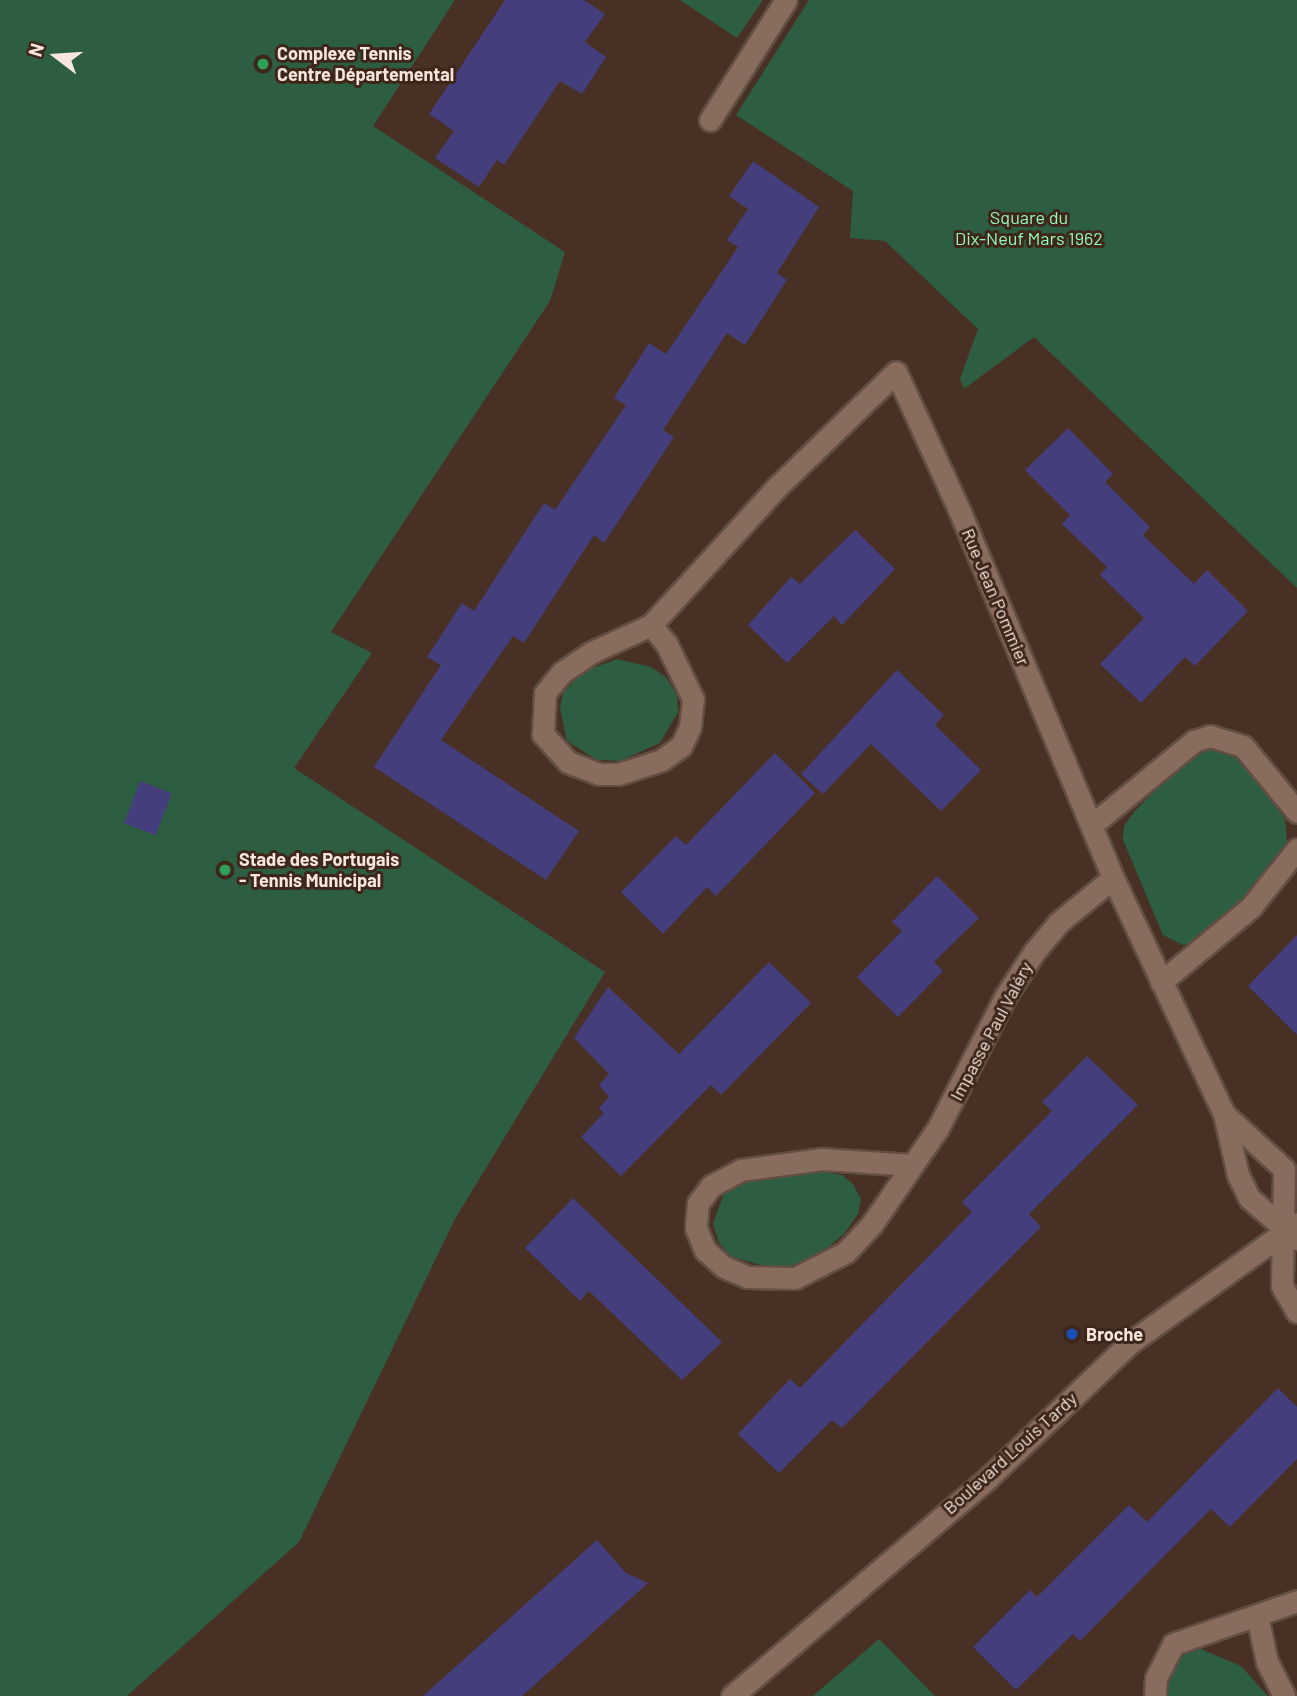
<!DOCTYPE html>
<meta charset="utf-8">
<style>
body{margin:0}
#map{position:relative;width:1297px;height:1696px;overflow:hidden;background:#483024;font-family:Barlow,sans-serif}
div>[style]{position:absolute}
.green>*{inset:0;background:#2e5e41}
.building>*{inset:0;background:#453e7c;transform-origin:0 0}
.roads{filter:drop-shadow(2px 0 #624e43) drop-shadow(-2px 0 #624e43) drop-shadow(0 2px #624e43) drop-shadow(0 -2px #624e43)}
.street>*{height:21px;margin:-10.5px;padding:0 10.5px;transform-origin:10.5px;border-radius:10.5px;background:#886c5e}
.secondary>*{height:21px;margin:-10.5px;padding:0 10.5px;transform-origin:10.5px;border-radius:10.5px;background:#886c5e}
.dots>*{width:19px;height:19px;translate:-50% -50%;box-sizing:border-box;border:4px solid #3e261a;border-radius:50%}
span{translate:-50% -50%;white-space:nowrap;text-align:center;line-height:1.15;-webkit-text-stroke:6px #3e261a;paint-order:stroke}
.poi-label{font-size:18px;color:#f6e6de;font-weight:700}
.left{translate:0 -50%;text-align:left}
.park-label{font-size:18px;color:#91f7b8}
.street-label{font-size:18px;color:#f6e6de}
.north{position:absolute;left:21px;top:21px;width:70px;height:70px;-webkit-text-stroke:5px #3e261a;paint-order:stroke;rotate:287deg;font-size:19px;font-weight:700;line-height:28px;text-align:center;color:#f6e6de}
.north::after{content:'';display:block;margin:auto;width:24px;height:32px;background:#f6e6de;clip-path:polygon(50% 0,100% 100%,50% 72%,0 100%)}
</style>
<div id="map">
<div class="green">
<div style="clip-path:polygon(0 0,455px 0,373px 126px,565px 252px,550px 301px,331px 632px,372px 653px,294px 768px,605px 972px,455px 1219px,299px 1542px,127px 1696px,0 1696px)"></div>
<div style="clip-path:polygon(680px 0,763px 0,737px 38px)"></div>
<div style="clip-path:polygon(809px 0,1297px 0,1297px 588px,1034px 337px,964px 389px,960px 379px,978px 329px,885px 241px,850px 238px,853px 191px,736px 115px)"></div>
<div style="clip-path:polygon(617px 659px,651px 667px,666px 677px,677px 695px,678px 712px,660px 743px,620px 761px,597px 760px,567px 741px,560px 708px,563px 693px,582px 672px)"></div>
<div style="clip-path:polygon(1204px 747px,1232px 755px,1254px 771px,1285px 820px,1287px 842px,1269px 872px,1235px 907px,1196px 942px,1183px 945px,1163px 935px,1123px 840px,1124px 826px,1135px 811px,1191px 753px)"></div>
<div style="clip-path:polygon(819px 1171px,842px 1175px,853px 1184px,861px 1199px,858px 1214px,844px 1234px,820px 1254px,790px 1267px,768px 1267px,732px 1257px,719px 1243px,713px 1224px,724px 1193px,759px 1176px)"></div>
<div style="clip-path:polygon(879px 1639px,935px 1696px,813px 1696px)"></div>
<div style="clip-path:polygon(1194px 1646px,1241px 1666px,1268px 1696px,1167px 1696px,1172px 1665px)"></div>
</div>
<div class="building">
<div style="clip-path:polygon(505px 0,584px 0,605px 14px,585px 42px,606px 57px,582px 94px,560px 81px,504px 165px,497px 160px,479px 187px,435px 158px,454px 131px,429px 114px)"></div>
<div style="clip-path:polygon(753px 161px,819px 207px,777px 273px,787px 280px,745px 345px,727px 333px,663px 430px,674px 437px,604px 543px,594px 535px,524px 643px,513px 636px,441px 740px,579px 831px,546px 880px,374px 767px,441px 665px,427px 657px,462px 603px,474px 611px,544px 503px,555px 510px,626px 405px,614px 398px,649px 343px,666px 354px,738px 247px,727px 240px,748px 209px,729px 196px)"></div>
<div style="clip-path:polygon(1068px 428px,1113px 474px,1105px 482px,1150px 527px,1143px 535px,1194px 584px,1207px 570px,1248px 611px,1195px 666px,1185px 657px,1141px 703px,1100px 664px,1144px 618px,1100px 575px,1107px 567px,1062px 524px,1070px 515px,1025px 470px)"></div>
<div style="clip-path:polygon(855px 530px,895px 569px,842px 625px,834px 616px,787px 663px,748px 625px,791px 577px,800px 584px)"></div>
<div style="clip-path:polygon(897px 670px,944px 715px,935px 725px,981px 770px,941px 811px,871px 744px,823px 794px,801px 774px)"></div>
<div style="clip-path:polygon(775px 753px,815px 793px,716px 896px,707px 887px,663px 934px,621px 892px,676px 836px,686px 845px)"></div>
<div style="left:140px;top:781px;width:34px;height:45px;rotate:21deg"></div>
<div style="clip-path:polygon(937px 876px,979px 918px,934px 962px,943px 971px,898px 1017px,857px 977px,902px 931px,892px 922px)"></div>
<div style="clip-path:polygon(1297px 935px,1297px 1035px,1248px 986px)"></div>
<div style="clip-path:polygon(769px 962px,811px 1003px,721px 1095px,711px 1085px,621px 1176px,581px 1137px,604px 1113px,599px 1108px,609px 1097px,599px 1085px,609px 1074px,574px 1038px,608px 987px,679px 1054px)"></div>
<div style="clip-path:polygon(1087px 1056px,1138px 1105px,1029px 1214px,1041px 1227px,842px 1428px,832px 1420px,779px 1473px,738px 1434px,790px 1379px,800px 1388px,972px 1212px,962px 1202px,1052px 1111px,1042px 1102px)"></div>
<div style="clip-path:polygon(573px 1198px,722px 1342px,682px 1380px,589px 1291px,580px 1301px,525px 1248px)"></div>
<div style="clip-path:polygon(1278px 1388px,1297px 1407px,1297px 1459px,1230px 1527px,1211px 1509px,1080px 1641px,1073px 1634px,1016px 1690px,973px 1647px,1030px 1590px,1037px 1597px,1129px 1505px,1147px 1522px)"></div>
<div style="clip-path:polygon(597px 1540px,626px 1573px,648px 1583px,522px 1696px,423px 1696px)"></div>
</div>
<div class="roads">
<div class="street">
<div style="left:710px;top:120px;width:142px;rotate:-57.7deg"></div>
<div style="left:651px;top:625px;width:26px;rotate:51deg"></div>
<div style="left:667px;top:645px;width:60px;rotate:64.3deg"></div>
<div style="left:693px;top:699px;width:28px;rotate:96deg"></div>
<div style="left:690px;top:727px;width:21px;rotate:115deg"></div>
<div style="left:681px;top:746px;width:24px;rotate:144deg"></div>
<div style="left:662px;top:760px;width:46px;rotate:162.3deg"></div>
<div style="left:618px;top:774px;width:19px;rotate:180deg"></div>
<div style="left:599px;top:774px;width:33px;rotate:-159deg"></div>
<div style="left:568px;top:762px;width:38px;rotate:-132deg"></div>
<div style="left:543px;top:734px;width:41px;rotate:-87.2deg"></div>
<div style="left:545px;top:693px;width:26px;rotate:-51deg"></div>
<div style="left:561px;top:673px;width:37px;rotate:-34deg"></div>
<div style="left:592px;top:652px;width:65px;rotate:-24.6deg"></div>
<div style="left:651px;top:625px;width:187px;rotate:-47.6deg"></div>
<div style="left:777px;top:487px;width:165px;rotate:-44deg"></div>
<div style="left:896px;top:372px;width:154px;rotate:65.4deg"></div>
<div style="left:960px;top:512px;width:397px;rotate:67.3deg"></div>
<div style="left:1113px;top:878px;width:261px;rotate:64.8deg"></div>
<div style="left:1224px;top:1114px;width:63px;rotate:77.1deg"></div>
<div style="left:1238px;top:1175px;width:25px;rotate:64deg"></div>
<div style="left:1249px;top:1198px;width:63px;rotate:40.5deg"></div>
<div style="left:1093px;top:824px;width:131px;rotate:-39.4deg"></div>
<div style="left:1194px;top:741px;width:17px;rotate:-17deg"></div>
<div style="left:1210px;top:736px;width:34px;rotate:17deg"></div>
<div style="left:1243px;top:746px;width:85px;rotate:50.7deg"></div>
<div style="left:1161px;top:982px;width:117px;rotate:-39.8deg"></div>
<div style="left:1251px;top:907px;width:74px;rotate:-51.6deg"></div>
<div style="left:1224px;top:1114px;width:81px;rotate:42.5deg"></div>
<div style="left:1284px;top:1169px;width:117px;rotate:91deg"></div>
<div style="left:1282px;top:1286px;width:30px;rotate:60deg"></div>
<div style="left:912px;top:1165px;width:90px;rotate:-176.2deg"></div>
<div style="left:822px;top:1159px;width:82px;rotate:172.3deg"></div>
<div style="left:741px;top:1170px;width:34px;rotate:152deg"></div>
<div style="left:711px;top:1186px;width:21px;rotate:127deg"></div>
<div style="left:698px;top:1203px;width:25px;rotate:95deg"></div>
<div style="left:696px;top:1228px;width:24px;rotate:68deg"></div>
<div style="left:705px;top:1250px;width:25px;rotate:42deg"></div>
<div style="left:724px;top:1267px;width:25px;rotate:23deg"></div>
<div style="left:747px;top:1277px;width:48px;rotate:1.2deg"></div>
<div style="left:795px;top:1278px;width:57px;rotate:-27deg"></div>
<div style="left:846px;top:1252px;width:38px;rotate:-47deg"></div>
<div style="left:872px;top:1224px;width:116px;rotate:-55.5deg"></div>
<div style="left:938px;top:1128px;width:147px;rotate:-62.9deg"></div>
<div style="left:1005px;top:997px;width:54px;rotate:-57.2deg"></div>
<div style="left:1034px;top:952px;width:38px;rotate:-50deg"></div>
<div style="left:1058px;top:923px;width:71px;rotate:-39.3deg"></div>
<div style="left:1257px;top:1616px;width:47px;rotate:77.7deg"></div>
<div style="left:1267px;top:1662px;width:38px;rotate:63deg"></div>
<div style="left:1155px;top:1696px;width:18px;rotate:-87deg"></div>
<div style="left:1156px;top:1678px;width:38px;rotate:-63deg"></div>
<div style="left:1173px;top:1644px;width:131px;rotate:-19.1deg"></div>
</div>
<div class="secondary">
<div style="left:732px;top:1696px;width:336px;rotate:-40.4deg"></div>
<div style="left:988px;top:1478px;width:197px;rotate:-43.6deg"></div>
<div style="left:1131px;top:1342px;width:204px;rotate:-35.6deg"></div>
</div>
</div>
<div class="dots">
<div style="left:263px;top:64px;background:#2e9e5b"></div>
<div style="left:225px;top:870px;background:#2e9e5b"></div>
<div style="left:1072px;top:1334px;background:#1a4fb4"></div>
</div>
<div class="poi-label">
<span class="left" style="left:277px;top:64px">Complexe Tennis<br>Centre Départemental</span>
<span class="left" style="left:239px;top:870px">Stade des Portugais<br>- Tennis Municipal</span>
<span class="left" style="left:1086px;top:1334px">Broche</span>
</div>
<div class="park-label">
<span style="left:1029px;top:228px">Square du<br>Dix-Neuf Mars 1962</span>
</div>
<div class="street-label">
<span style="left:996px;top:597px;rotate:67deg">Rue Jean Pommier</span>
<span style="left:991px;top:1031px;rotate:-62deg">Impasse Paul Valéry</span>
<span style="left:1010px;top:1453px;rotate:-42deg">Boulevard Louis Tardy</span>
</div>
<div class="north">N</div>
</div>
